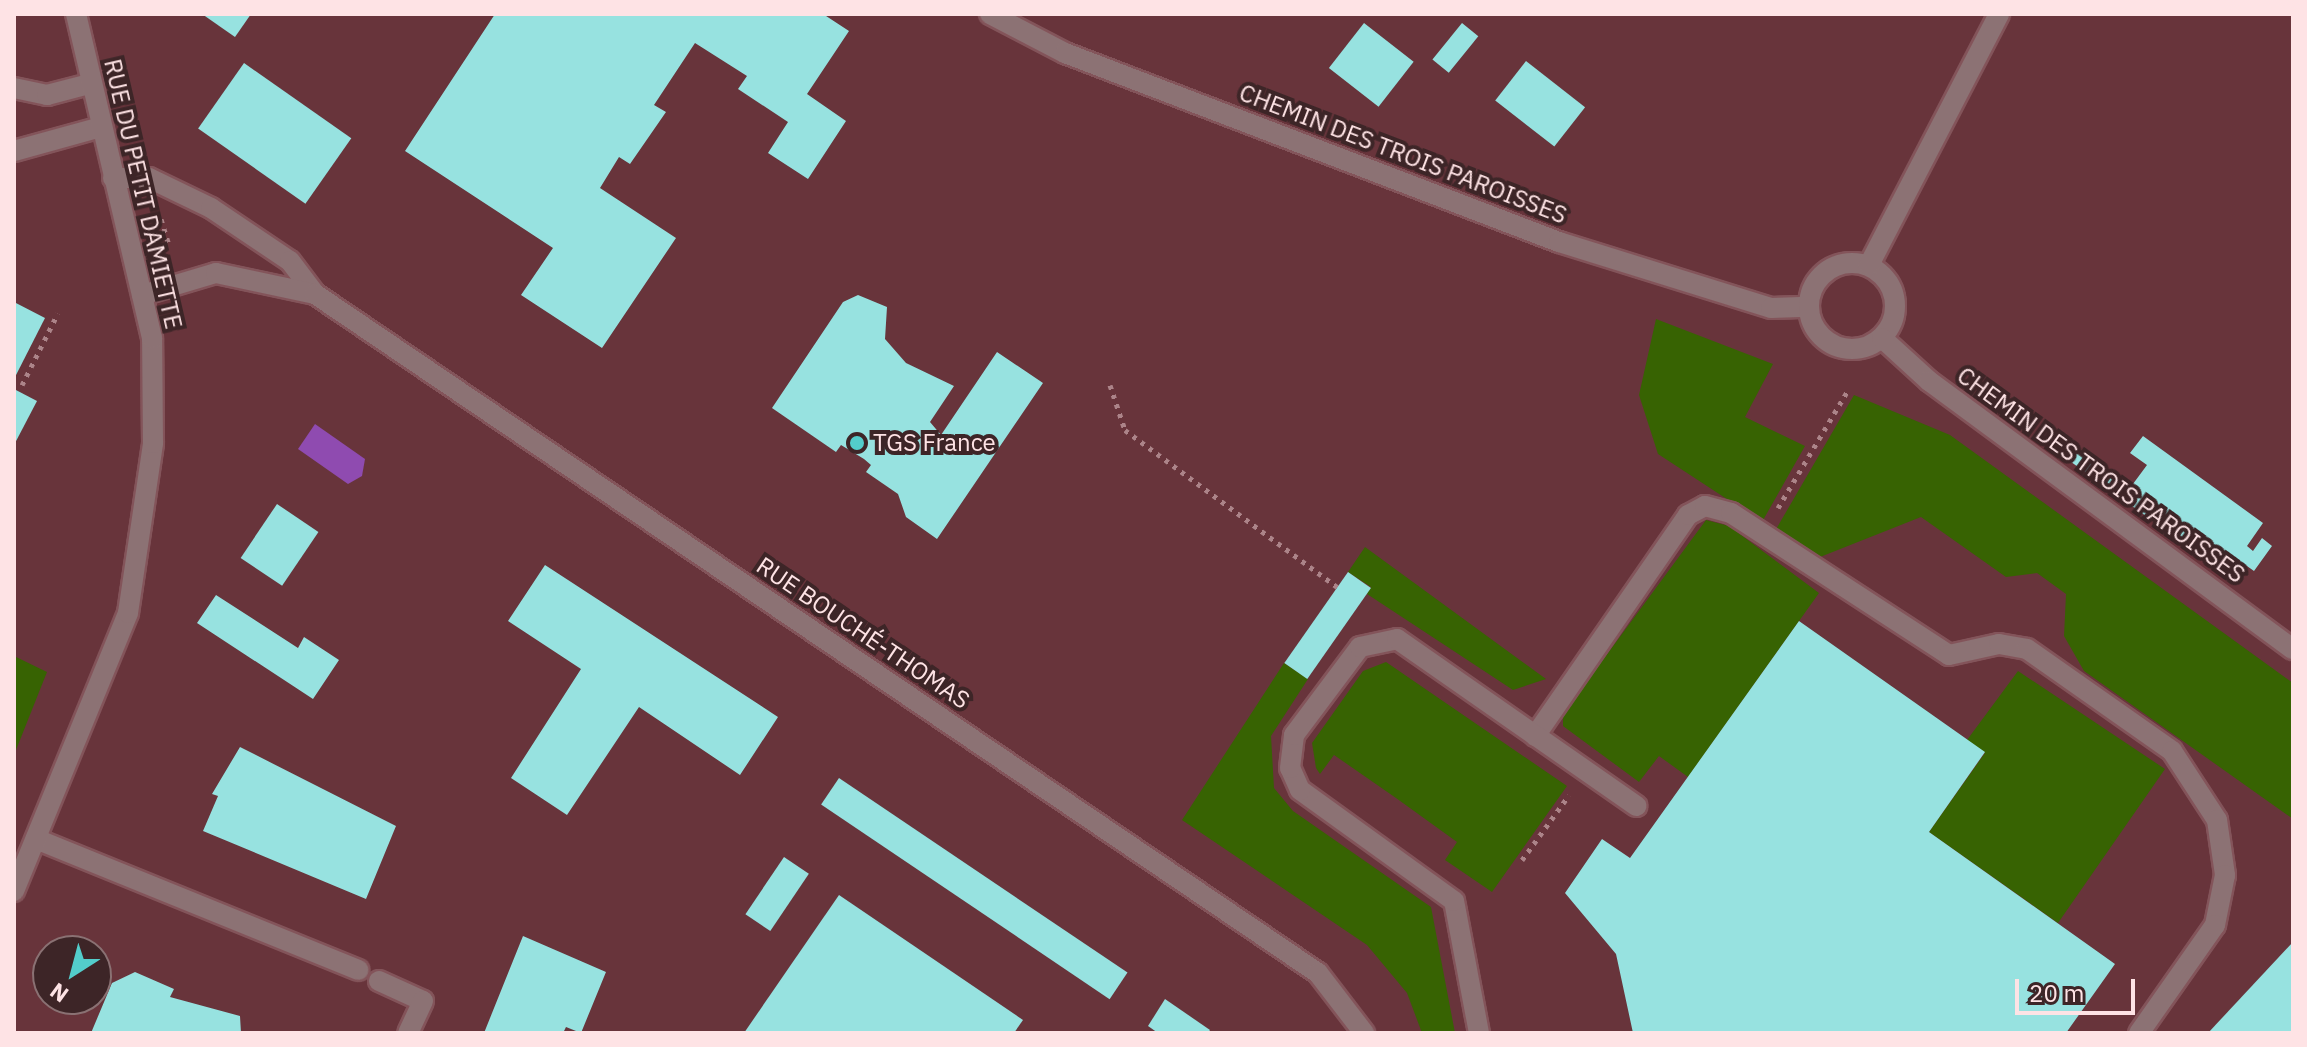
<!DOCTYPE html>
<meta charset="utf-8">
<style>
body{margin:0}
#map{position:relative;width:2307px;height:1047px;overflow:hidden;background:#68343b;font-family:"IBM Plex Sans",sans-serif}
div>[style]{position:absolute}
.green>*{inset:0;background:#376302}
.water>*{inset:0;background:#8f4bb0}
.building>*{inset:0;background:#97e2e0;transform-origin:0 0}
.path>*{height:5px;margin-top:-2.5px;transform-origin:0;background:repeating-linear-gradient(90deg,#ac8489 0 4px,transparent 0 10px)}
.roads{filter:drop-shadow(2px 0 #83545a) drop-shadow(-2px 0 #83545a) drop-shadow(0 2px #83545a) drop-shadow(0 -2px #83545a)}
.minor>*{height:20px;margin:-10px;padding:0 10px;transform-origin:10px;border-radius:10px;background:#8c7274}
.minor>.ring{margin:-10px;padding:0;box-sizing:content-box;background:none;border:20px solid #8c7274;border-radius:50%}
.dots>*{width:22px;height:22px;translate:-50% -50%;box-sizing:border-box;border:4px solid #3d2527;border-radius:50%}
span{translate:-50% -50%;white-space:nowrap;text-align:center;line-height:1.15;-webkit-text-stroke:8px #3d2527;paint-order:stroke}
.street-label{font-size:24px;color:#fee3e5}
.poi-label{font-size:24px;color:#fee3e5}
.left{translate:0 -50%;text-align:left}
.frame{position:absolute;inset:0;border:16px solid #fee3e5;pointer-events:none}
.north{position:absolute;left:32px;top:935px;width:80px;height:80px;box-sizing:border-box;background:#3d2527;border:2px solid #8a7173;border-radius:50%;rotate:216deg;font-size:22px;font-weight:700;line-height:32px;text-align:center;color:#fee3e5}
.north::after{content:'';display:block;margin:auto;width:28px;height:36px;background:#53cdcb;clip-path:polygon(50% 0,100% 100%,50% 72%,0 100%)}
.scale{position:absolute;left:2015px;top:979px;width:120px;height:36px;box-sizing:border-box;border:4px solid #fee3e5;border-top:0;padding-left:10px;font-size:24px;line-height:28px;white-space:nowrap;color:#fee3e5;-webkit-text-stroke:6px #3d2527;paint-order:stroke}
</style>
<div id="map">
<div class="green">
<div style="clip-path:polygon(1656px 319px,1773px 364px,1745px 417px,1805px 446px,1762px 522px,1658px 454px,1639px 395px)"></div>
<div style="clip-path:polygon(1854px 395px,1950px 435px,2293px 683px,2293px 819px,2084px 671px,2064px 636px,2066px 594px,2037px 573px,2006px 577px,1921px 517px,1815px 559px,1775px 531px)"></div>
<div style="clip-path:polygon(1706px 520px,1729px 526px,1819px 593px,1688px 777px,1659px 756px,1639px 782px,1563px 726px,1563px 714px)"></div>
<div style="clip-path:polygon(1365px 547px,1546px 679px,1513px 690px,1367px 594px,1371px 587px,1348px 572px)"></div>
<div style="clip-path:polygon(14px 656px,47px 672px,14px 755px)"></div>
<div style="clip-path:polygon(1386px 662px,1567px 786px,1492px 892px,1445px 860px,1457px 842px,1396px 798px,1334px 755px,1320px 774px,1316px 768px,1312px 743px,1363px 671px)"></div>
<div style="clip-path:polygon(1284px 663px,1308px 679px,1271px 736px,1274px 788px,1293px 811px,1431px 907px,1455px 1033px,1422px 1033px,1407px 993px,1367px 945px,1182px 820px)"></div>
<div style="clip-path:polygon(2018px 671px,2165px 769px,2058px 923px,1929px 832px,1985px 753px,1967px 740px)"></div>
</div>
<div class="water">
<div style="clip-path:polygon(315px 424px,365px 459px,362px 476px,348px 484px,298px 449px)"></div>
</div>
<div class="building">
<div style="clip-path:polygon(202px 14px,251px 14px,235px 37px)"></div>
<div style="clip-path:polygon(495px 14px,823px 14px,849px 31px,807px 94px,846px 121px,808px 179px,768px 153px,788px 122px,738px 89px,747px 76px,695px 43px,654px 105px,666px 112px,630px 164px,619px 157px,600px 188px,676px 238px,602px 348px,521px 295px,553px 248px,405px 151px)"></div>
<div style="left:1364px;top:23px;width:63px;height:57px;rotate:38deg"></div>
<div style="left:1462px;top:23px;width:21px;height:47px;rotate:39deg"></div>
<div style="left:1526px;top:61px;width:75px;height:50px;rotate:38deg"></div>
<div style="left:244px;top:63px;width:131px;height:80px;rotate:35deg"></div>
<div style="clip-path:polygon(858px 295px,887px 307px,885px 339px,906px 363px,954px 386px,930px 422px,941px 435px,997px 352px,1043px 383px,937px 539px,906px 517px,898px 494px,866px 472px,871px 465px,864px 459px,841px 445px,836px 452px,772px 408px,843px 302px)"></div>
<div style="clip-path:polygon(14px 302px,45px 318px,14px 379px)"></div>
<div style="clip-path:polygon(14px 389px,37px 401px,14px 445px)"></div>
<div style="clip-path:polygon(2143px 436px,2263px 523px,2247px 546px,2253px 551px,2262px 538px,2272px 546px,2254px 571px,2237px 559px,2226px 574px,2067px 459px,2074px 449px,2130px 488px,2147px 465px,2130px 453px)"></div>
<div style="left:277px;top:504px;width:50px;height:65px;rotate:34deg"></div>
<div style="clip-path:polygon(545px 565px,778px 717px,740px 775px,639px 707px,567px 815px,511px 778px,581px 669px,508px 621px)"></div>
<div style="left:1348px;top:572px;width:28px;height:111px;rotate:35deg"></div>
<div style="clip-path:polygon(216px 595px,298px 648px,304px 637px,339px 660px,313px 699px,197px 623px)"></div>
<div style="clip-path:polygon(1799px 621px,1985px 752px,1929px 832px,2115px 964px,2066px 1033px,1633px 1033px,1616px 954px,1565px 893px,1602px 839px,1630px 858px)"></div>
<div style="clip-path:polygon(240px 747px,396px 826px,366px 899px,203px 831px,218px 796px,212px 794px)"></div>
<div style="left:839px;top:778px;width:348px;height:32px;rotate:34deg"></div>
<div style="left:784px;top:857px;width:30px;height:69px;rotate:34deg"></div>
<div style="clip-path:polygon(839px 895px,1023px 1020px,1014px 1033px,744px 1033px)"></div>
<div style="clip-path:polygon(523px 936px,606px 972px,581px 1033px,566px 1027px,563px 1033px,484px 1033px)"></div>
<div style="clip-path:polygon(2293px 942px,2293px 1033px,2208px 1033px)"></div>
<div style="clip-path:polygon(135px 972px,174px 989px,170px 997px,240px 1016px,241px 1033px,91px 1033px,112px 983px)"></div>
<div style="clip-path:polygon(1165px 999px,1210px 1030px,1208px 1033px,1158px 1033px,1148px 1026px)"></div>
</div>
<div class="path">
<div style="left:161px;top:219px;width:28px;rotate:73deg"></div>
<div style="left:22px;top:385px;width:80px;rotate:-63.4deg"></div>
<div style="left:1110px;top:385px;width:47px;rotate:71.6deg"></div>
<div style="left:1125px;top:430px;width:264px;rotate:36.5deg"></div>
<div style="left:1778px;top:508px;width:135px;rotate:-59.3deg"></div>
<div style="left:1522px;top:860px;width:80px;rotate:-54.1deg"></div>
</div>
<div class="roads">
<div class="minor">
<div style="left:990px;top:14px;width:85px;rotate:27.5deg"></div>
<div style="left:1065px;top:53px;width:529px;rotate:20.94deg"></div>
<div style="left:1559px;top:242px;width:222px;rotate:17.3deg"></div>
<div style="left:1771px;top:308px;width:37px;rotate:-2deg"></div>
<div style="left:14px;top:88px;width:34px;rotate:12deg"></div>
<div style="left:47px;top:95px;width:43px;rotate:-14.7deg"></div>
<div style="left:14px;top:151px;width:86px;rotate:-15.5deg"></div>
<div style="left:113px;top:178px;width:36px"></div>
<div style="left:149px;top:178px;width:69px;rotate:25.8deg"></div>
<div style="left:211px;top:208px;width:95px;rotate:33.9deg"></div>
<div style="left:290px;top:261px;width:41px;rotate:52.9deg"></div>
<div class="ring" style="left:1809px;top:263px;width:66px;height:66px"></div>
<div style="left:1869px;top:265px;width:283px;rotate:-62.6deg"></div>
<div style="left:142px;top:295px;width:77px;rotate:-16.6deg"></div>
<div style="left:216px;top:273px;width:101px;rotate:12deg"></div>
<div style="left:315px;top:294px;width:1211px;rotate:34.1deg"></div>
<div style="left:1318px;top:973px;width:76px;rotate:52.5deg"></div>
<div style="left:1882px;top:338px;width:64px;rotate:42.5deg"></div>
<div style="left:1929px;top:381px;width:452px;rotate:36.4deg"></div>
<div style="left:1535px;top:736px;width:269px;rotate:-55.3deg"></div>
<div style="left:1688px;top:515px;width:19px;rotate:-28deg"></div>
<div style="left:1705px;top:506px;width:27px;rotate:15deg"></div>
<div style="left:1731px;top:513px;width:260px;rotate:33.1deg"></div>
<div style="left:1949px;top:655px;width:51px;rotate:-12.4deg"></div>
<div style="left:1999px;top:644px;width:28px;rotate:10deg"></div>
<div style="left:2027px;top:649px;width:177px;rotate:35.1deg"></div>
<div style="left:2172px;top:751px;width:82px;rotate:56.9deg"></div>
<div style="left:2217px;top:820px;width:56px;rotate:81.7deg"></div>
<div style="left:2225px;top:875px;width:51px;rotate:101.3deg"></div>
<div style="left:2215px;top:925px;width:132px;rotate:125.1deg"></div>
<div style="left:36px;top:839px;width:348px;rotate:22.1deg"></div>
<div style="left:14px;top:891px;width:300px;rotate:-67.7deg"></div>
<div style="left:128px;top:613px;width:172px;rotate:-81.6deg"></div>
<div style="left:153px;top:443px;width:105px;rotate:-90.5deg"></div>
<div style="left:152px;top:338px;width:333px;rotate:-103.2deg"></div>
<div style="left:379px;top:981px;width:48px;rotate:24.4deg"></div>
<div style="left:423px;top:1001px;width:35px;rotate:115deg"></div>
<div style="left:1479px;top:1033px;width:134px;rotate:-100.7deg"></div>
<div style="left:1454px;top:901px;width:190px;rotate:-144.2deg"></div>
<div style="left:1300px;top:790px;width:24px;rotate:-114deg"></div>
<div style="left:1290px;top:768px;width:33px;rotate:-83deg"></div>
<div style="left:1294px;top:735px;width:110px;rotate:-53.1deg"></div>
<div style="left:1360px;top:647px;width:38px;rotate:-12deg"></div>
<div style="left:1397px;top:639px;width:292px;rotate:34.9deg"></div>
</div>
</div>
<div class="dots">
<div style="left:857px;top:443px;background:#53cdcb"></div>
</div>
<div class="street-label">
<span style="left:1403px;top:154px;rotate:21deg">CHEMIN DES TROIS PAROISSES</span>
<span style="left:143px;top:194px;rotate:77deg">RUE DU PETIT DAMIETTE</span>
<span style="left:2101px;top:475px;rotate:36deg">CHEMIN DES TROIS PAROISSES</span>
<span style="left:863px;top:633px;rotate:34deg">RUE BOUCHÉ-THOMAS</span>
</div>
<div class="poi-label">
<span class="left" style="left:873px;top:443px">TGS France</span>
</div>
<div class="frame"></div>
<div class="north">N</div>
<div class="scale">20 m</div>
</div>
